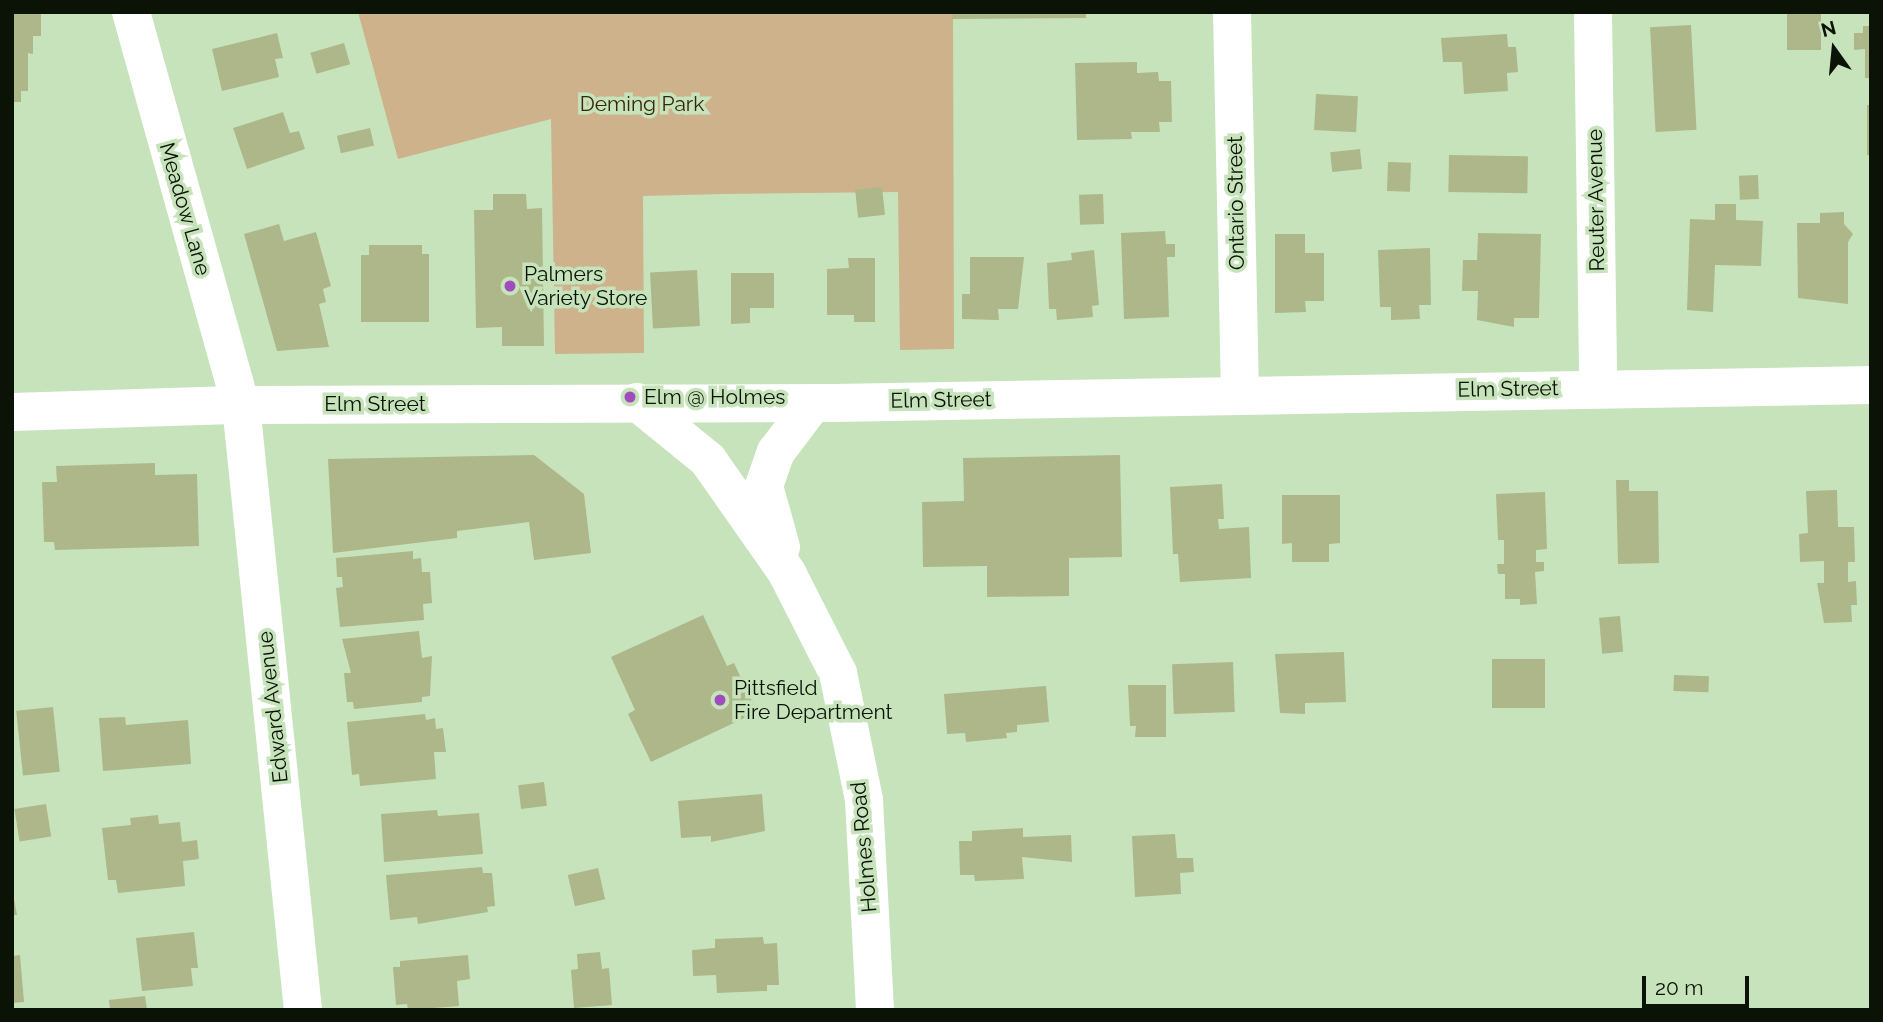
<!DOCTYPE html>
<style>
body{margin:0}
#map{position:relative;width:1883px;height:1022px;overflow:hidden;background:#c7e3bb;font-family:Raleway,sans-serif}
div>[style]{position:absolute}
.green>*{inset:0;background:#ceb28b}
.building>*{inset:0;background:#aeb789;transform-origin:0 0}
.minor>*{height:38px;margin:-19px;padding:0 19px;transform-origin:19px;border-radius:19px;background:#fff}
.dots>*{width:19px;height:19px;translate:-50% -50%;box-sizing:border-box;border:4px solid #c7e3bb;border-radius:50%}
span{translate:-50% -50%;white-space:nowrap;text-align:center;line-height:1.15;-webkit-text-stroke:7px #c7e3bb;paint-order:stroke}
.park-label{font-size:21px;color:#36260c}
.street-label{font-size:21px;color:#0a1306}
.poi-label{font-size:21px;color:#0a1306}
.left{translate:0 -50%;text-align:left}
.frame{position:absolute;inset:0;border:14px solid #0a1306;pointer-events:none}
.north{position:absolute;left:1799px;top:14px;width:70px;height:70px;-webkit-text-stroke:5px #c7e3bb;paint-order:stroke;rotate:345deg;font-size:19px;font-weight:700;line-height:28px;text-align:center;color:#0a1306}
.north::after{content:'';display:block;margin:auto;width:24px;height:32px;background:#0a1306;clip-path:polygon(50% 0,100% 100%,50% 72%,0 100%)}
.scale{position:absolute;left:1642px;top:976px;width:107px;height:32px;box-sizing:border-box;border:4px solid #0a1306;border-top:0;padding-left:9px;font-size:21px;line-height:24px;white-space:nowrap;color:#0a1306;-webkit-text-stroke:5px #c7e3bb;paint-order:stroke}
</style>
<div id="map">
<div class="green">
<div style="clip-path:polygon(358px 12px,953px 12px,954px 349px,900px 350px,898px 192px,723px 194px,643px 196px,644px 353px,555px 354px,551px 119px,398px 159px)"></div>
</div>
<div class="building">
<div style="clip-path:polygon(12px 12px,41px 12px,41px 36px,33px 36px,33px 54px,28px 53px,28px 91px,21px 91px,21px 102px,12px 102px)"></div>
<div style="clip-path:polygon(952px 12px,1086px 12px,1086px 18px,952px 19px)"></div>
<div style="left:1787px;top:14px;width:34px;height:36px"></div>
<div style="left:1691px;top:25px;width:105px;height:41px;rotate:87deg"></div>
<div style="clip-path:polygon(1863px 26px,1871px 26px,1871px 78px,1865px 78px,1865px 49px,1854px 50px,1854px 33px,1863px 33px)"></div>
<div style="clip-path:polygon(277px 33px,283px 58px,275px 59px,279px 77px,222px 91px,212px 49px)"></div>
<div style="clip-path:polygon(1507px 34px,1508px 47px,1516px 47px,1518px 72px,1507px 73px,1508px 91px,1464px 94px,1462px 62px,1443px 62px,1441px 38px)"></div>
<div style="left:344px;top:43px;width:22px;height:35px;rotate:74deg"></div>
<div style="clip-path:polygon(1137px 62px,1137px 73px,1158px 72px,1159px 81px,1171px 81px,1172px 122px,1159px 122px,1160px 132px,1131px 132px,1132px 139px,1077px 140px,1075px 63px)"></div>
<div style="left:1316px;top:94px;width:42px;height:36px;rotate:3deg"></div>
<div style="left:1867px;top:105px;width:4px;height:50px"></div>
<div style="clip-path:polygon(283px 112px,290px 133px,299px 131px,305px 149px,247px 169px,233px 128px)"></div>
<div style="left:370px;top:128px;width:18px;height:34px;rotate:77deg"></div>
<div style="left:1360px;top:149px;width:20px;height:30px;rotate:84deg"></div>
<div style="left:1449px;top:155px;width:79px;height:37px;rotate:1deg"></div>
<div style="left:1388px;top:162px;width:23px;height:29px;rotate:2deg"></div>
<div style="left:1758px;top:175px;width:24px;height:19px;rotate:88deg"></div>
<div style="left:882px;top:187px;width:28px;height:27px;rotate:84deg"></div>
<div style="clip-path:polygon(493px 194px,526px 194px,527px 209px,542px 208px,544px 346px,502px 346px,502px 327px,476px 328px,474px 210px,493px 210px)"></div>
<div style="left:1103px;top:194px;width:30px;height:24px;rotate:88deg"></div>
<div style="clip-path:polygon(1715px 204px,1736px 204px,1736px 220px,1763px 221px,1761px 266px,1715px 265px,1713px 312px,1687px 310px,1690px 219px,1715px 220px)"></div>
<div style="clip-path:polygon(1844px 212px,1844px 224px,1853px 234px,1848px 242px,1848px 304px,1798px 298px,1797px 223px,1820px 223px,1820px 213px)"></div>
<div style="clip-path:polygon(279px 224px,284px 241px,316px 232px,331px 286px,323px 289px,326px 302px,319px 304px,329px 347px,277px 351px,244px 234px)"></div>
<div style="clip-path:polygon(1165px 231px,1166px 244px,1175px 244px,1175px 257px,1167px 257px,1169px 317px,1124px 319px,1121px 233px)"></div>
<div style="clip-path:polygon(1478px 233px,1541px 234px,1539px 318px,1514px 318px,1514px 327px,1477px 320px,1478px 291px,1462px 291px,1463px 260px,1477px 260px)"></div>
<div style="clip-path:polygon(1275px 234px,1305px 234px,1305px 253px,1324px 253px,1324px 301px,1305px 301px,1306px 312px,1275px 313px)"></div>
<div style="clip-path:polygon(369px 245px,422px 245px,422px 254px,429px 254px,429px 322px,361px 322px,361px 255px,369px 255px)"></div>
<div style="clip-path:polygon(1430px 248px,1431px 305px,1419px 305px,1420px 319px,1391px 320px,1391px 307px,1380px 307px,1378px 250px)"></div>
<div style="clip-path:polygon(1094px 250px,1099px 305px,1092px 306px,1093px 317px,1057px 320px,1056px 309px,1049px 309px,1047px 263px,1072px 260px,1071px 253px)"></div>
<div style="clip-path:polygon(970px 257px,1024px 257px,1018px 309px,998px 309px,999px 320px,962px 319px,962px 294px,970px 294px)"></div>
<div style="clip-path:polygon(848px 258px,875px 258px,875px 322px,854px 322px,854px 315px,827px 315px,827px 269px,849px 268px)"></div>
<div style="left:697px;top:270px;width:56px;height:47px;rotate:87deg"></div>
<div style="clip-path:polygon(731px 273px,774px 273px,774px 308px,750px 308px,750px 323px,731px 324px)"></div>
<div style="clip-path:polygon(534px 455px,584px 494px,591px 553px,534px 560px,529px 522px,457px 531px,457px 538px,333px 553px,328px 459px)"></div>
<div style="clip-path:polygon(1120px 455px,1122px 557px,1069px 558px,1069px 596px,987px 597px,987px 566px,923px 567px,922px 502px,964px 501px,963px 458px)"></div>
<div style="clip-path:polygon(155px 463px,155px 475px,197px 474px,199px 546px,55px 550px,54px 542px,44px 542px,42px 482px,57px 482px,56px 466px)"></div>
<div style="clip-path:polygon(1616px 480px,1629px 480px,1629px 491px,1658px 491px,1659px 563px,1618px 564px)"></div>
<div style="clip-path:polygon(1222px 484px,1224px 519px,1218px 519px,1219px 529px,1249px 527px,1251px 578px,1180px 582px,1178px 554px,1173px 554px,1170px 487px)"></div>
<div style="clip-path:polygon(1837px 490px,1838px 527px,1854px 527px,1855px 562px,1848px 562px,1848px 582px,1856px 581px,1857px 605px,1851px 605px,1852px 622px,1824px 623px,1817px 583px,1824px 583px,1824px 561px,1800px 562px,1799px 534px,1808px 533px,1806px 491px)"></div>
<div style="clip-path:polygon(1545px 492px,1547px 549px,1536px 550px,1536px 562px,1544px 562px,1544px 571px,1535px 572px,1537px 604px,1520px 605px,1520px 599px,1505px 599px,1505px 574px,1498px 574px,1497px 564px,1504px 564px,1504px 540px,1498px 540px,1496px 494px)"></div>
<div style="clip-path:polygon(1282px 495px,1340px 495px,1340px 543px,1329px 544px,1329px 562px,1292px 562px,1292px 543px,1282px 544px)"></div>
<div style="clip-path:polygon(413px 551px,413px 559px,421px 558px,422px 572px,430px 572px,432px 603px,423px 604px,424px 620px,340px 627px,336px 588px,343px 587px,342px 577px,337px 577px,336px 558px)"></div>
<div style="clip-path:polygon(703px 615px,727px 666px,734px 663px,757px 712px,651px 762px,628px 714px,635px 710px,611px 657px)"></div>
<div style="left:1620px;top:616px;width:36px;height:21px;rotate:85deg"></div>
<div style="clip-path:polygon(419px 631px,422px 658px,432px 656px,430px 696px,422px 697px,422px 702px,354px 709px,353px 702px,347px 702px,344px 673px,351px 673px,342px 639px)"></div>
<div style="clip-path:polygon(1344px 652px,1346px 702px,1305px 703px,1305px 714px,1280px 713px,1275px 654px)"></div>
<div style="left:1545px;top:659px;width:49px;height:53px;rotate:90deg"></div>
<div style="left:1233px;top:662px;width:50px;height:61px;rotate:88deg"></div>
<div style="left:1674px;top:675px;width:35px;height:16px;rotate:2deg"></div>
<div style="clip-path:polygon(1128px 685px,1166px 685px,1166px 737px,1135px 737px,1136px 726px,1130px 726px)"></div>
<div style="clip-path:polygon(1046px 686px,1049px 722px,1017px 725px,1017px 732px,1006px 733px,1007px 738px,966px 742px,965px 733px,947px 734px,944px 694px)"></div>
<div style="left:53px;top:707px;width:65px;height:37px;rotate:84deg"></div>
<div style="clip-path:polygon(425px 714px,426px 720px,435px 718px,436px 729px,443px 728px,446px 752px,434px 752px,436px 779px,360px 786px,359px 774px,352px 775px,347px 722px)"></div>
<div style="clip-path:polygon(125px 717px,126px 725px,188px 720px,191px 764px,103px 771px,99px 718px)"></div>
<div style="left:544px;top:782px;width:24px;height:26px;rotate:83deg"></div>
<div style="clip-path:polygon(762px 794px,765px 831px,711px 842px,711px 836px,681px 838px,678px 801px)"></div>
<div style="left:46px;top:804px;width:33px;height:32px;rotate:81deg"></div>
<div style="clip-path:polygon(437px 810px,438px 816px,479px 813px,483px 854px,384px 862px,381px 814px)"></div>
<div style="clip-path:polygon(158px 815px,159px 824px,180px 822px,182px 842px,197px 840px,199px 859px,183px 861px,185px 886px,118px 893px,116px 880px,108px 880px,102px 828px,131px 825px,130px 818px)"></div>
<div style="clip-path:polygon(1023px 828px,1023px 837px,1071px 835px,1072px 862px,1022px 857px,1024px 879px,975px 881px,974px 875px,960px 875px,959px 841px,972px 841px,972px 831px)"></div>
<div style="clip-path:polygon(1175px 834px,1177px 858px,1193px 858px,1194px 872px,1180px 873px,1181px 894px,1135px 897px,1132px 836px)"></div>
<div style="clip-path:polygon(482px 867px,483px 873px,492px 873px,495px 906px,487px 907px,488px 912px,418px 924px,417px 917px,390px 920px,386px 875px)"></div>
<div style="left:598px;top:868px;width:32px;height:31px;rotate:77deg"></div>
<div style="clip-path:polygon(12px 889px,17px 915px,12px 915px)"></div>
<div style="clip-path:polygon(194px 932px,198px 968px,191px 968px,193px 986px,142px 991px,136px 938px)"></div>
<div style="clip-path:polygon(763px 937px,764px 944px,777px 943px,779px 985px,767px 985px,767px 991px,717px 993px,716px 975px,693px 976px,692px 950px,715px 948px,715px 939px)"></div>
<div style="clip-path:polygon(600px 952px,602px 969px,609px 968px,612px 1005px,574px 1008px,571px 970px,578px 969px,577px 954px)"></div>
<div style="clip-path:polygon(20px 955px,24px 1002px,12px 1003px,12px 956px)"></div>
<div style="clip-path:polygon(468px 955px,470px 979px,457px 981px,459px 1006px,408px 1010px,407px 1004px,396px 1005px,393px 967px,400px 967px,400px 961px)"></div>
<div style="clip-path:polygon(145px 996px,147px 1010px,110px 1010px,109px 1000px)"></div>
</div>
<div class="minor">
<div style="left:131px;top:12px;width:408px;rotate:74.4deg"></div>
<div style="left:241px;top:405px;width:608px;rotate:84.15deg"></div>
<div style="left:1232px;top:12px;width:381px;rotate:88.8deg"></div>
<div style="left:1593px;top:12px;width:376px;rotate:89.2deg"></div>
<div style="left:637px;top:402px;width:92px;rotate:39.2deg"></div>
<div style="left:708px;top:460px;width:138px;rotate:55deg"></div>
<div style="left:787px;top:573px;width:112px;rotate:63deg"></div>
<div style="left:838px;top:673px;width:130px;rotate:78.4deg"></div>
<div style="left:864px;top:800px;width:210px;rotate:87deg"></div>
<div style="left:12px;top:412px;width:229px;rotate:-1.8deg"></div>
<div style="left:241px;top:405px;width:593px;rotate:-0.19deg"></div>
<div style="left:834px;top:403px;width:1037px;rotate:-0.99deg"></div>
<div style="left:781px;top:547px;width:63px;rotate:-105.6deg"></div>
<div style="left:764px;top:486px;width:36px;rotate:-71deg"></div>
<div style="left:776px;top:452px;width:61px;rotate:-52.9deg"></div>
</div>
<div class="dots">
<div style="left:510px;top:286px;background:#9f4cbc"></div>
<div style="left:630px;top:397px;background:#9f4cbc"></div>
<div style="left:720px;top:700px;background:#9f4cbc"></div>
</div>
<div class="park-label">
<span style="left:642px;top:104px">Deming Park</span>
</div>
<div class="street-label">
<span style="left:1596px;top:200px;rotate:-91deg">Reuter Avenue</span>
<span style="left:1236px;top:203px;rotate:-91deg">Ontario Street</span>
<span style="left:185px;top:209px;rotate:74deg">Meadow Lane</span>
<span style="left:1508px;top:389px;rotate:-1deg">Elm Street</span>
<span style="left:941px;top:400px;rotate:-1deg">Elm Street</span>
<span style="left:375px;top:404px">Elm Street</span>
<span style="left:273px;top:707px;rotate:-96deg">Edward Avenue</span>
<span style="left:864px;top:847px;rotate:-95deg">Holmes Road</span>
</div>
<div class="poi-label">
<span class="left" style="left:524px;top:286px">Palmers<br>Variety Store</span>
<span class="left" style="left:644px;top:397px">Elm @ Holmes</span>
<span class="left" style="left:734px;top:700px">Pittsfield<br>Fire Department</span>
</div>
<div class="frame"></div>
<div class="north">N</div>
<div class="scale">20 m</div>
</div>
